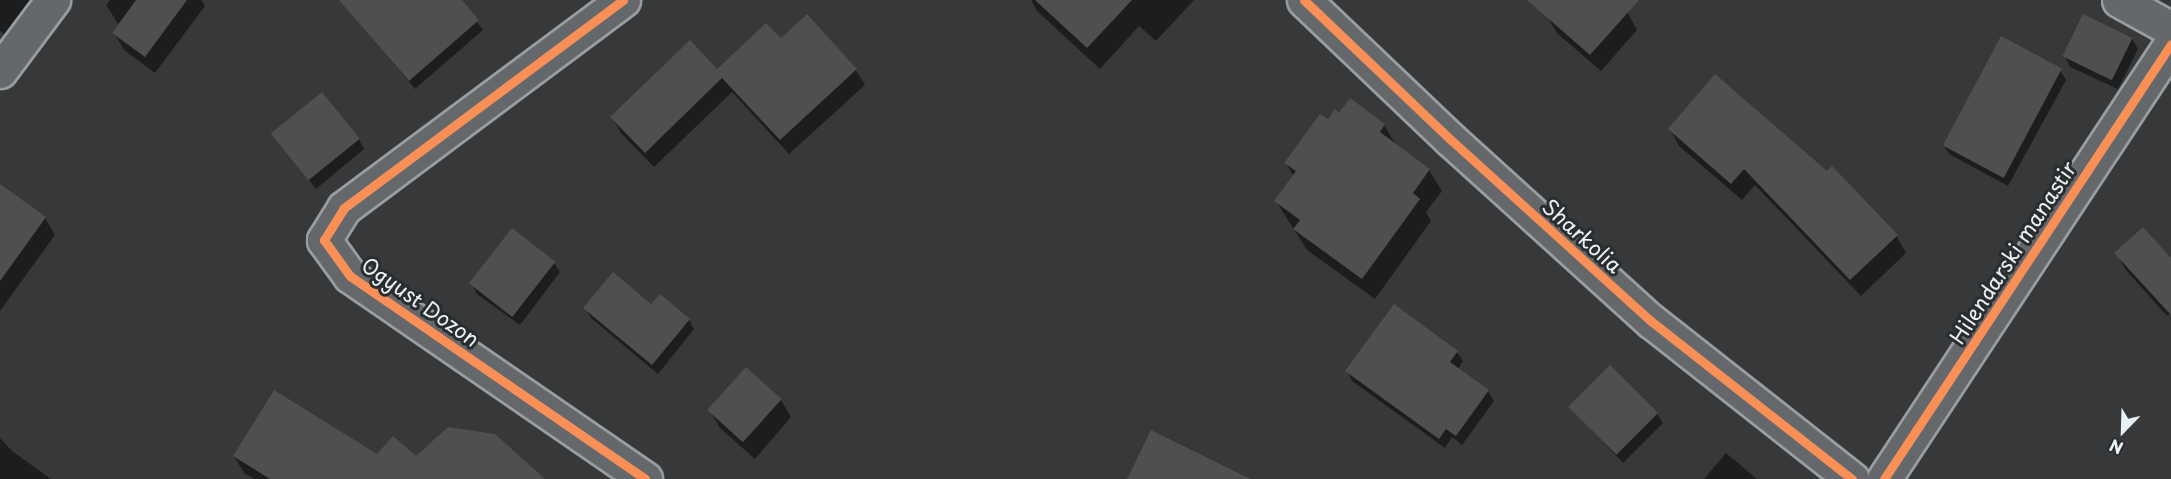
<!DOCTYPE html>
<style>
body{margin:0}
#map{position:relative;width:2171px;height:479px;overflow:hidden;background:#363839;font-family:"Playpen Sans",sans-serif}
div>[style]{position:absolute}
.shadow>*{inset:0;background:#0007}
.building>*{inset:0;background:#4e4f50;transform-origin:0 0}
.roads{filter:drop-shadow(2px 0 #9b9d9f) drop-shadow(-2px 0 #9b9d9f) drop-shadow(0 2px #9b9d9f) drop-shadow(0 -2px #9b9d9f)}
.street>*{height:33px;margin:-16.5px;padding:0 16.5px;transform-origin:16.5px;border-radius:16.5px;background:#65686b}
.cycleway>*{height:9px;margin:-4.5px;padding:0 4.5px;transform-origin:4.5px;border-radius:4.5px;background:#f78f57}
span{translate:-50% -50%;white-space:nowrap;text-align:center;line-height:1.15;-webkit-text-stroke:6px #2a2d2e;paint-order:stroke}
.street-label{font-size:21px;color:#e8f1f8}
.north{position:absolute;left:2093px;top:401px;width:60px;height:60px;-webkit-text-stroke:4px #2a2d2e;paint-order:stroke;rotate:203deg;font-size:16px;font-weight:700;line-height:24px;text-align:center;color:#e8f1f8}
.north::after{content:'';display:block;margin:auto;width:21px;height:27px;background:#e8f1f8;clip-path:polygon(50% 0,100% 100%,50% 72%,0 100%)}
</style>
<div id="map">
<div class="shadow">
<div style="clip-path:polygon(0 0,35px 0,8px 37px,0 31px)"></div>
<div style="clip-path:polygon(110px 0,201px 0,205px 6px,155px 73px,124px 50px,114px 33px,119px 25px,106px 5px)"></div>
<div style="clip-path:polygon(368px 0,460px 0,483px 30px,415px 89px,352px 14px)"></div>
<div style="clip-path:polygon(1031px 0,1194px 0,1156px 41px,1139px 26px,1100px 69px,1037px 11px)"></div>
<div style="clip-path:polygon(1560px 0,1613px 0,1628px 13px,1637px 30px,1601px 71px,1557px 33px,1547px 16px)"></div>
<div style="clip-path:polygon(807px 17px,856px 70px,865px 85px,789px 154px,732px 92px,654px 167px,621px 133px,612px 118px,780px 40px)"></div>
<div style="clip-path:polygon(2132px 39px,2138px 49px,2118px 89px,2070px 67px,2065px 57px)"></div>
<div style="clip-path:polygon(2060px 70px,2066px 80px,2008px 186px,1949px 154px,1943px 144px)"></div>
<div style="clip-path:polygon(1328px 121px,1384px 125px,1396px 145px,1429px 170px,1442px 191px,1426px 212px,1431px 221px,1375px 299px,1307px 250px,1276px 201px,1294px 177px,1286px 163px)"></div>
<div style="clip-path:polygon(1670px 129px,1896px 235px,1906px 253px,1861px 296px,1755px 185px,1742px 200px,1679px 146px)"></div>
<div style="clip-path:polygon(273px 134px,359px 139px,364px 149px,316px 189px)"></div>
<div style="clip-path:polygon(0 186px,45px 218px,55px 235px,0 311px)"></div>
<div style="clip-path:polygon(2116px 253px,2171px 260px,2171px 313px,2167px 316px,2126px 270px)"></div>
<div style="clip-path:polygon(554px 263px,560px 272px,520px 325px,477px 294px,472px 284px)"></div>
<div style="clip-path:polygon(652px 306px,689px 320px,694px 329px,658px 374px,591px 318px,585px 308px)"></div>
<div style="clip-path:polygon(1457px 352px,1463px 361px,1458px 369px,1488px 391px,1494px 401px,1462px 445px,1452px 437px,1445px 448px,1352px 381px,1347px 371px)"></div>
<div style="clip-path:polygon(781px 400px,791px 417px,755px 459px,720px 428px,710px 411px)"></div>
<div style="clip-path:polygon(1571px 408px,1657px 414px,1663px 423px,1623px 463px)"></div>
<div style="clip-path:polygon(0 438px,12px 451px,51px 479px,0 479px)"></div>
<div style="clip-path:polygon(1726px 453px,1757px 479px,1704px 479px)"></div>
<div style="clip-path:polygon(234px 456px,416px 458px,534px 479px,254px 479px,244px 473px)"></div>
</div>
<div class="building">
<div style="clip-path:polygon(136px 0,187px 0,145px 57px,112px 33px)"></div>
<div style="clip-path:polygon(339px 0,462px 0,479px 20px,409px 81px)"></div>
<div style="clip-path:polygon(1035px 0,1132px 0,1087px 48px)"></div>
<div style="clip-path:polygon(1527px 0,1639px 0,1590px 55px)"></div>
<div style="clip-path:polygon(807px 14px,857px 69px,780px 140px,722px 78px,645px 153px,610px 117px,690px 40px,717px 69px,766px 23px,781px 38px)"></div>
<div style="left:2083px;top:14px;width:55px;height:47px;rotate:26deg"></div>
<div style="left:2001px;top:36px;width:69px;height:124px;rotate:28deg"></div>
<div style="clip-path:polygon(1715px 74px,1827px 171px,1832px 166px,1898px 235px,1850px 280px,1744px 169px,1731px 184px,1668px 129px)"></div>
<div style="left:322px;top:92px;width:60px;height:66px;rotate:51deg"></div>
<div style="clip-path:polygon(1350px 98px,1385px 124px,1380px 132px,1430px 169px,1413px 193px,1420px 199px,1362px 279px,1293px 229px,1300px 220px,1274px 201px,1296px 171px,1284px 163px,1320px 114px,1328px 119px,1335px 109px,1339px 113px)"></div>
<div style="clip-path:polygon(0 184px,46px 217px,0 281px)"></div>
<div style="clip-path:polygon(2143px 227px,2171px 258px,2171px 315px,2114px 253px)"></div>
<div style="left:512px;top:228px;width:55px;height:70px;rotate:38deg"></div>
<div style="clip-path:polygon(613px 272px,651px 304px,660px 294px,690px 319px,652px 365px,583px 308px)"></div>
<div style="clip-path:polygon(1394px 304px,1458px 351px,1450px 362px,1489px 390px,1456px 436px,1446px 429px,1439px 439px,1345px 371px)"></div>
<div style="left:1610px;top:365px;width:68px;height:59px;rotate:45deg"></div>
<div style="left:746px;top:367px;width:48px;height:58px;rotate:42deg"></div>
<div style="clip-path:polygon(274px 390px,377px 454px,393px 436px,416px 456px,448px 427px,495px 434px,545px 479px,270px 479px,233px 456px)"></div>
<div style="clip-path:polygon(1151px 430px,1250px 479px,1127px 479px)"></div>
</div>
<div class="roads">
<div class="street">
<div style="left:623px;top:0;width:348px;rotate:143.3deg"></div>
<div style="left:344px;top:208px;width:38px;rotate:122deg"></div>
<div style="left:324px;top:240px;width:44px;rotate:54.2deg"></div>
<div style="left:350px;top:276px;width:358px;rotate:34.5deg"></div>
<div style="left:1304px;top:0;width:202px;rotate:43.6deg"></div>
<div style="left:1450px;top:139px;width:271px;rotate:42.2deg"></div>
<div style="left:1651px;top:321px;width:256px;rotate:38.2deg"></div>
<div style="left:2119px;top:0;width:60px;rotate:29.1deg"></div>
<div style="left:0;top:71px;width:89px;rotate:-53.3deg"></div>
<div style="left:1884px;top:479px;width:521px;rotate:-56.58deg"></div>
</div>
</div>
<div class="cycleway">
<div style="left:623px;top:0;width:348px;rotate:143.3deg"></div>
<div style="left:344px;top:208px;width:38px;rotate:122deg"></div>
<div style="left:324px;top:240px;width:44px;rotate:54.2deg"></div>
<div style="left:350px;top:276px;width:358px;rotate:34.5deg"></div>
<div style="left:1304px;top:0;width:202px;rotate:43.6deg"></div>
<div style="left:1450px;top:139px;width:271px;rotate:42.2deg"></div>
<div style="left:1651px;top:321px;width:256px;rotate:38.2deg"></div>
<div style="left:1884px;top:479px;width:521px;rotate:-56.58deg"></div>
</div>
<div class="street-label">
<span style="left:1583px;top:235px;rotate:42deg">Sharkolia</span>
<span style="left:2012px;top:252px;rotate:-57deg">Hilendarski manastir</span>
<span style="left:421px;top:301px;rotate:35deg">Ogyust Dozon</span>
</div>
<div class="north">N</div>
</div>
